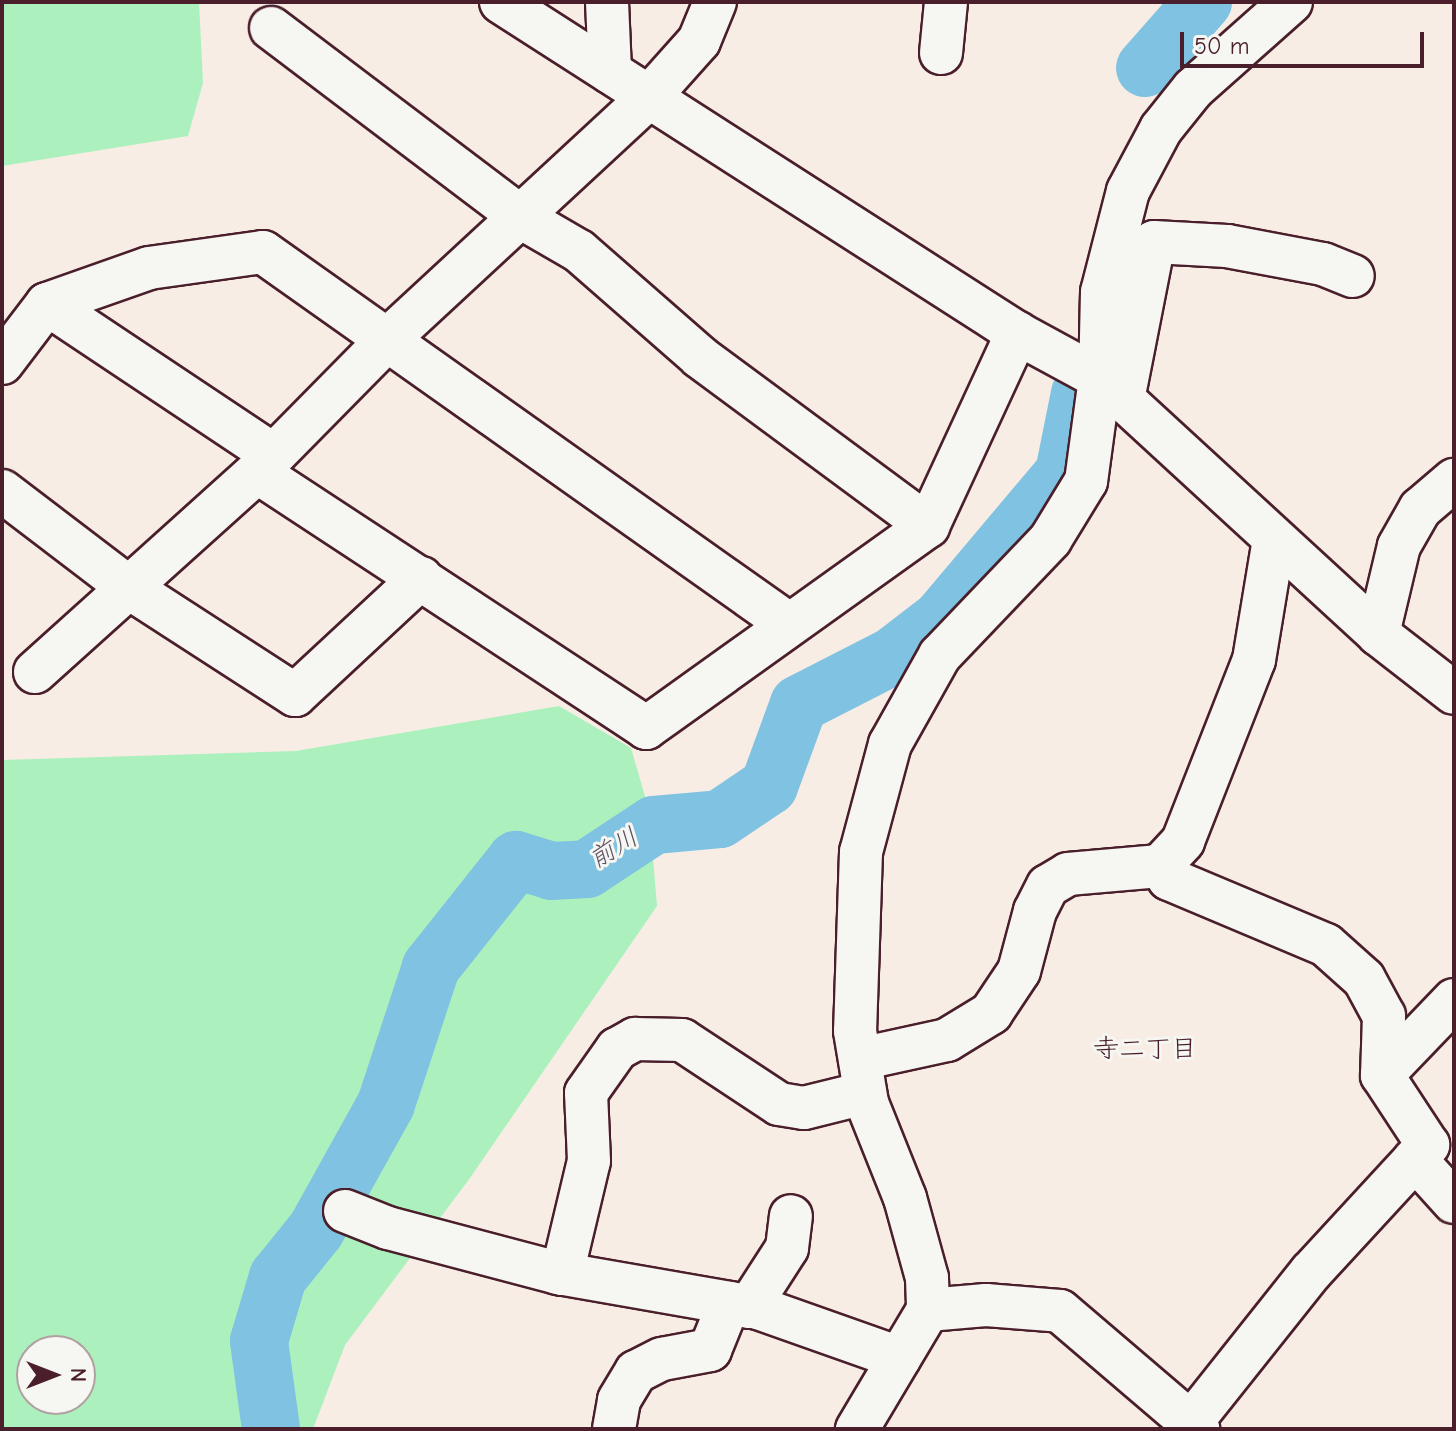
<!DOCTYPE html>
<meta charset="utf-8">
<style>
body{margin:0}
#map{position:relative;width:1456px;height:1431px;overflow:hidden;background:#f7ede4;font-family:"Comic Neue","Klee One",sans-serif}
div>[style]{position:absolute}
.green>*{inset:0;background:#acf1bd}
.river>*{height:58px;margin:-29px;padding:0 29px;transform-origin:29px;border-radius:29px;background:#80c2e1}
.roads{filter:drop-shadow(2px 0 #4a1f2b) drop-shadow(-2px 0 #4a1f2b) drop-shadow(0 2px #4a1f2b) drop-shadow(0 -2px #4a1f2b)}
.minor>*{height:42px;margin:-21px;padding:0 21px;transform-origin:21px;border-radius:21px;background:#f6f6f2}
span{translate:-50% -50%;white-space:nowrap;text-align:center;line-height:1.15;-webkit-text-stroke:6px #f6f6f2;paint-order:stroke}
.water-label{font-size:26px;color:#5a5062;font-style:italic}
.neighbourhood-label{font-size:26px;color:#4a1f2b}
.frame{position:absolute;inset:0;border:4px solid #4a1f2b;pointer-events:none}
.north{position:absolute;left:16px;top:1335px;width:80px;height:80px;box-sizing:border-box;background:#f6f6f2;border:2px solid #b1a0a2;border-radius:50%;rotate:90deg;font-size:22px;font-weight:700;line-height:32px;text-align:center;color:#4a1f2b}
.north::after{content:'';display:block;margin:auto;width:28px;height:36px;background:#4a1f2b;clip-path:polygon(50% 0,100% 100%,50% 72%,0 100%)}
.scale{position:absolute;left:1180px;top:32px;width:244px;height:36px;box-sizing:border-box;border:4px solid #4a1f2b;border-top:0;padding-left:10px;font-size:24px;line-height:28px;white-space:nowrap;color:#4a1f2b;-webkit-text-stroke:6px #f6f6f2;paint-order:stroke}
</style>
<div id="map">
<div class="green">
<div style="clip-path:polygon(2px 2px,199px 2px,203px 83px,188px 136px,2px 166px)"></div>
<div style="clip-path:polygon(evenodd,559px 706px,631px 748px,649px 810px,657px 906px,470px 1178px,345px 1345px,313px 1429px,2px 1429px,2px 760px,296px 751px,559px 706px,32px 1351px,80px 1351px,80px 1399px,32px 1399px,32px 1351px)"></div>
</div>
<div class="river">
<div style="left:1145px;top:68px;width:88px;rotate:-48.7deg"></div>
<div style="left:271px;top:1429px;width:89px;rotate:-97.8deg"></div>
<div style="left:259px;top:1341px;width:67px;rotate:-73.5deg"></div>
<div style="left:278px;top:1277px;width:60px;rotate:-51deg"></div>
<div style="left:316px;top:1230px;width:144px;rotate:-60.9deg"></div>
<div style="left:386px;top:1104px;width:144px;rotate:-71.8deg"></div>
<div style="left:431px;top:967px;width:137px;rotate:-51.5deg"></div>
<div style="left:516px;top:860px;width:37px;rotate:17deg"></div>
<div style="left:551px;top:871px;width:36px;rotate:-3deg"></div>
<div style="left:587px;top:869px;width:80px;rotate:-33.3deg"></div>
<div style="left:654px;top:825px;width:66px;rotate:-5.2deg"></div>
<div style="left:720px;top:819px;width:59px;rotate:-34deg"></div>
<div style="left:769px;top:786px;width:87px;rotate:-69.9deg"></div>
<div style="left:799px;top:704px;width:106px;rotate:-27.1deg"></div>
<div style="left:893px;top:656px;width:61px;rotate:-37.6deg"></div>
<div style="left:941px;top:619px;width:191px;rotate:-49.9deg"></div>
<div style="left:1064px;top:473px;width:81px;rotate:-78.6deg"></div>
</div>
<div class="roads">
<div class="minor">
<div style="left:501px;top:2px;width:613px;rotate:32.68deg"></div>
<div style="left:1017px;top:333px;width:94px;rotate:28.5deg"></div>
<div style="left:1100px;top:378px;width:104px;rotate:97.7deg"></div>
<div style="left:1086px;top:481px;width:69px;rotate:121.4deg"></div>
<div style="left:1050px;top:540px;width:159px;rotate:133.7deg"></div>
<div style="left:940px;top:655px;width:102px;rotate:119.3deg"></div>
<div style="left:890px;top:744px;width:112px;rotate:105deg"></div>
<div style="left:861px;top:852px;width:179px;rotate:91.9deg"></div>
<div style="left:855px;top:1031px;width:73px;rotate:80.5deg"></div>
<div style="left:867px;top:1103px;width:102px;rotate:68.2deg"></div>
<div style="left:905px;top:1198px;width:83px;rotate:74.6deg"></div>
<div style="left:927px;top:1278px;width:32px;rotate:88deg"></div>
<div style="left:928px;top:1310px;width:139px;rotate:120.8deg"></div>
<div style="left:607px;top:2px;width:70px;rotate:87.5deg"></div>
<div style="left:1291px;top:2px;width:131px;rotate:138.4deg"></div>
<div style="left:1193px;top:89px;width:51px;rotate:128.7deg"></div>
<div style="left:1161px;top:129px;width:70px;rotate:118deg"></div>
<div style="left:1128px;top:191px;width:104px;rotate:104.4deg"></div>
<div style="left:1102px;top:292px;width:86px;rotate:91.3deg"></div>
<div style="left:1100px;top:378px;width:378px;rotate:42.6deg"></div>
<div style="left:1378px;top:634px;width:96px;rotate:37.8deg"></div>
<div style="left:271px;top:28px;width:315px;rotate:37.1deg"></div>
<div style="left:522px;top:218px;width:66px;rotate:30.1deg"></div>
<div style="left:579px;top:251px;width:161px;rotate:41.2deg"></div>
<div style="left:700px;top:357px;width:284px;rotate:36.5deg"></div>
<div style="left:941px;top:53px;width:51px;rotate:-84.4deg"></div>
<div style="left:47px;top:304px;width:270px;rotate:33.7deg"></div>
<div style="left:2px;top:363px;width:74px;rotate:-52.7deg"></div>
<div style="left:47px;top:304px;width:108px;rotate:-19.4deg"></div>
<div style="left:149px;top:268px;width:115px;rotate:-8deg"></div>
<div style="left:263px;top:252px;width:642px;rotate:35.3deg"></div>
<div style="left:1123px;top:400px;width:161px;rotate:-78.9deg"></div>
<div style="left:1154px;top:242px;width:73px;rotate:3.1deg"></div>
<div style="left:1227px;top:246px;width:98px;rotate:10.6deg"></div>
<div style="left:1323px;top:264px;width:32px;rotate:22deg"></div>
<div style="left:257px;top:472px;width:466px;rotate:33.3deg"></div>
<div style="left:646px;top:728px;width:347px;rotate:-35.6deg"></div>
<div style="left:928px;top:526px;width:213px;rotate:-65.2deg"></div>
<div style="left:2px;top:491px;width:158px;rotate:37.3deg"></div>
<div style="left:128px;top:587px;width:199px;rotate:32.9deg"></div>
<div style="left:295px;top:695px;width:172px;rotate:-42.9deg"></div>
<div style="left:1378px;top:634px;width:90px;rotate:-76.6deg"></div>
<div style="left:1399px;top:546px;width:43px;rotate:-60.4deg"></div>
<div style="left:1420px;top:509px;width:45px;rotate:-40.5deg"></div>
<div style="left:35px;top:672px;width:299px;rotate:-42deg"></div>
<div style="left:257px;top:472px;width:185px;rotate:-45.4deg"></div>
<div style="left:387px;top:340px;width:357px;rotate:-42.8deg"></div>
<div style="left:649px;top:97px;width:75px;rotate:-48.2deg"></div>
<div style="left:699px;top:41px;width:42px;rotate:-67.7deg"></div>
<div style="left:1160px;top:866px;width:16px;rotate:55deg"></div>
<div style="left:1169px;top:879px;width:170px;rotate:22.8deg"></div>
<div style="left:1326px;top:945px;width:51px;rotate:41.8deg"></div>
<div style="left:1364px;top:979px;width:42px;rotate:61.6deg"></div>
<div style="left:1384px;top:1016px;width:59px;rotate:91.9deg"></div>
<div style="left:860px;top:1059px;width:89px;rotate:-12.3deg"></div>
<div style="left:947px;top:1040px;width:52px;rotate:-31.5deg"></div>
<div style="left:991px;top:1013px;width:50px;rotate:-56.3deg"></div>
<div style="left:1019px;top:971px;width:62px;rotate:-75.1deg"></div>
<div style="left:1035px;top:911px;width:28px;rotate:-63deg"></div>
<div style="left:1048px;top:886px;width:23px;rotate:-31deg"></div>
<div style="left:1068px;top:874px;width:92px;rotate:-5deg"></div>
<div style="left:1160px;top:866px;width:34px;rotate:-47deg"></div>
<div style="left:1183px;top:841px;width:194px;rotate:-68.6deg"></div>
<div style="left:1254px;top:660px;width:123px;rotate:-80.6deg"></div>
<div style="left:1415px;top:1159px;width:58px;rotate:47.8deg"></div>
<div style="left:345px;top:1211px;width:46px;rotate:21.6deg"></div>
<div style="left:388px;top:1228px;width:176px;rotate:14.8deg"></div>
<div style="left:558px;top:1273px;width:203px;rotate:9.9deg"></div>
<div style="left:758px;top:1308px;width:150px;rotate:19.5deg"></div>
<div style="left:562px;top:1274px;width:116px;rotate:-76.6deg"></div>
<div style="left:589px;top:1161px;width:68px;rotate:-92.5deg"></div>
<div style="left:586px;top:1093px;width:54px;rotate:-54.8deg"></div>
<div style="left:617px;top:1049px;width:21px;rotate:-29deg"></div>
<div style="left:635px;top:1039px;width:47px;rotate:1.2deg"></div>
<div style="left:682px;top:1040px;width:116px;rotate:33.4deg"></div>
<div style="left:779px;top:1104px;width:25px;rotate:9deg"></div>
<div style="left:804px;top:1108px;width:63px;rotate:-13.8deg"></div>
<div style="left:749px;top:1307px;width:70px;rotate:-57.2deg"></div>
<div style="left:787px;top:1248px;width:32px;rotate:-83deg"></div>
<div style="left:928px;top:1310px;width:58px;rotate:-4.9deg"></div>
<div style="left:986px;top:1305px;width:74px;rotate:4.6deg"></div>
<div style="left:1060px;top:1311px;width:182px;rotate:40.5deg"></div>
<div style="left:614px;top:1429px;width:29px;rotate:-80deg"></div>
<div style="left:619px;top:1400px;width:33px;rotate:-59deg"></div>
<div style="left:636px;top:1372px;width:29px;rotate:-27deg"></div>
<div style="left:662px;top:1359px;width:49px;rotate:-10.6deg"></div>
<div style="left:710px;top:1350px;width:51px;rotate:-68deg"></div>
<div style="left:1186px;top:1429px;width:201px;rotate:-51.5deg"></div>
<div style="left:1311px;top:1272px;width:173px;rotate:-47.3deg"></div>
<div style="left:1428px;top:1145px;width:84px;rotate:-123.3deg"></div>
<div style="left:1382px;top:1075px;width:104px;rotate:-46.2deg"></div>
</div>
</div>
<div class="water-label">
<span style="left:614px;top:849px;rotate:-31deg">前川</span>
</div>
<div class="neighbourhood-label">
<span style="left:1145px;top:1050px">寺二丁目</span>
</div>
<div class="frame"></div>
<div class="north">N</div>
<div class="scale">50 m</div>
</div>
